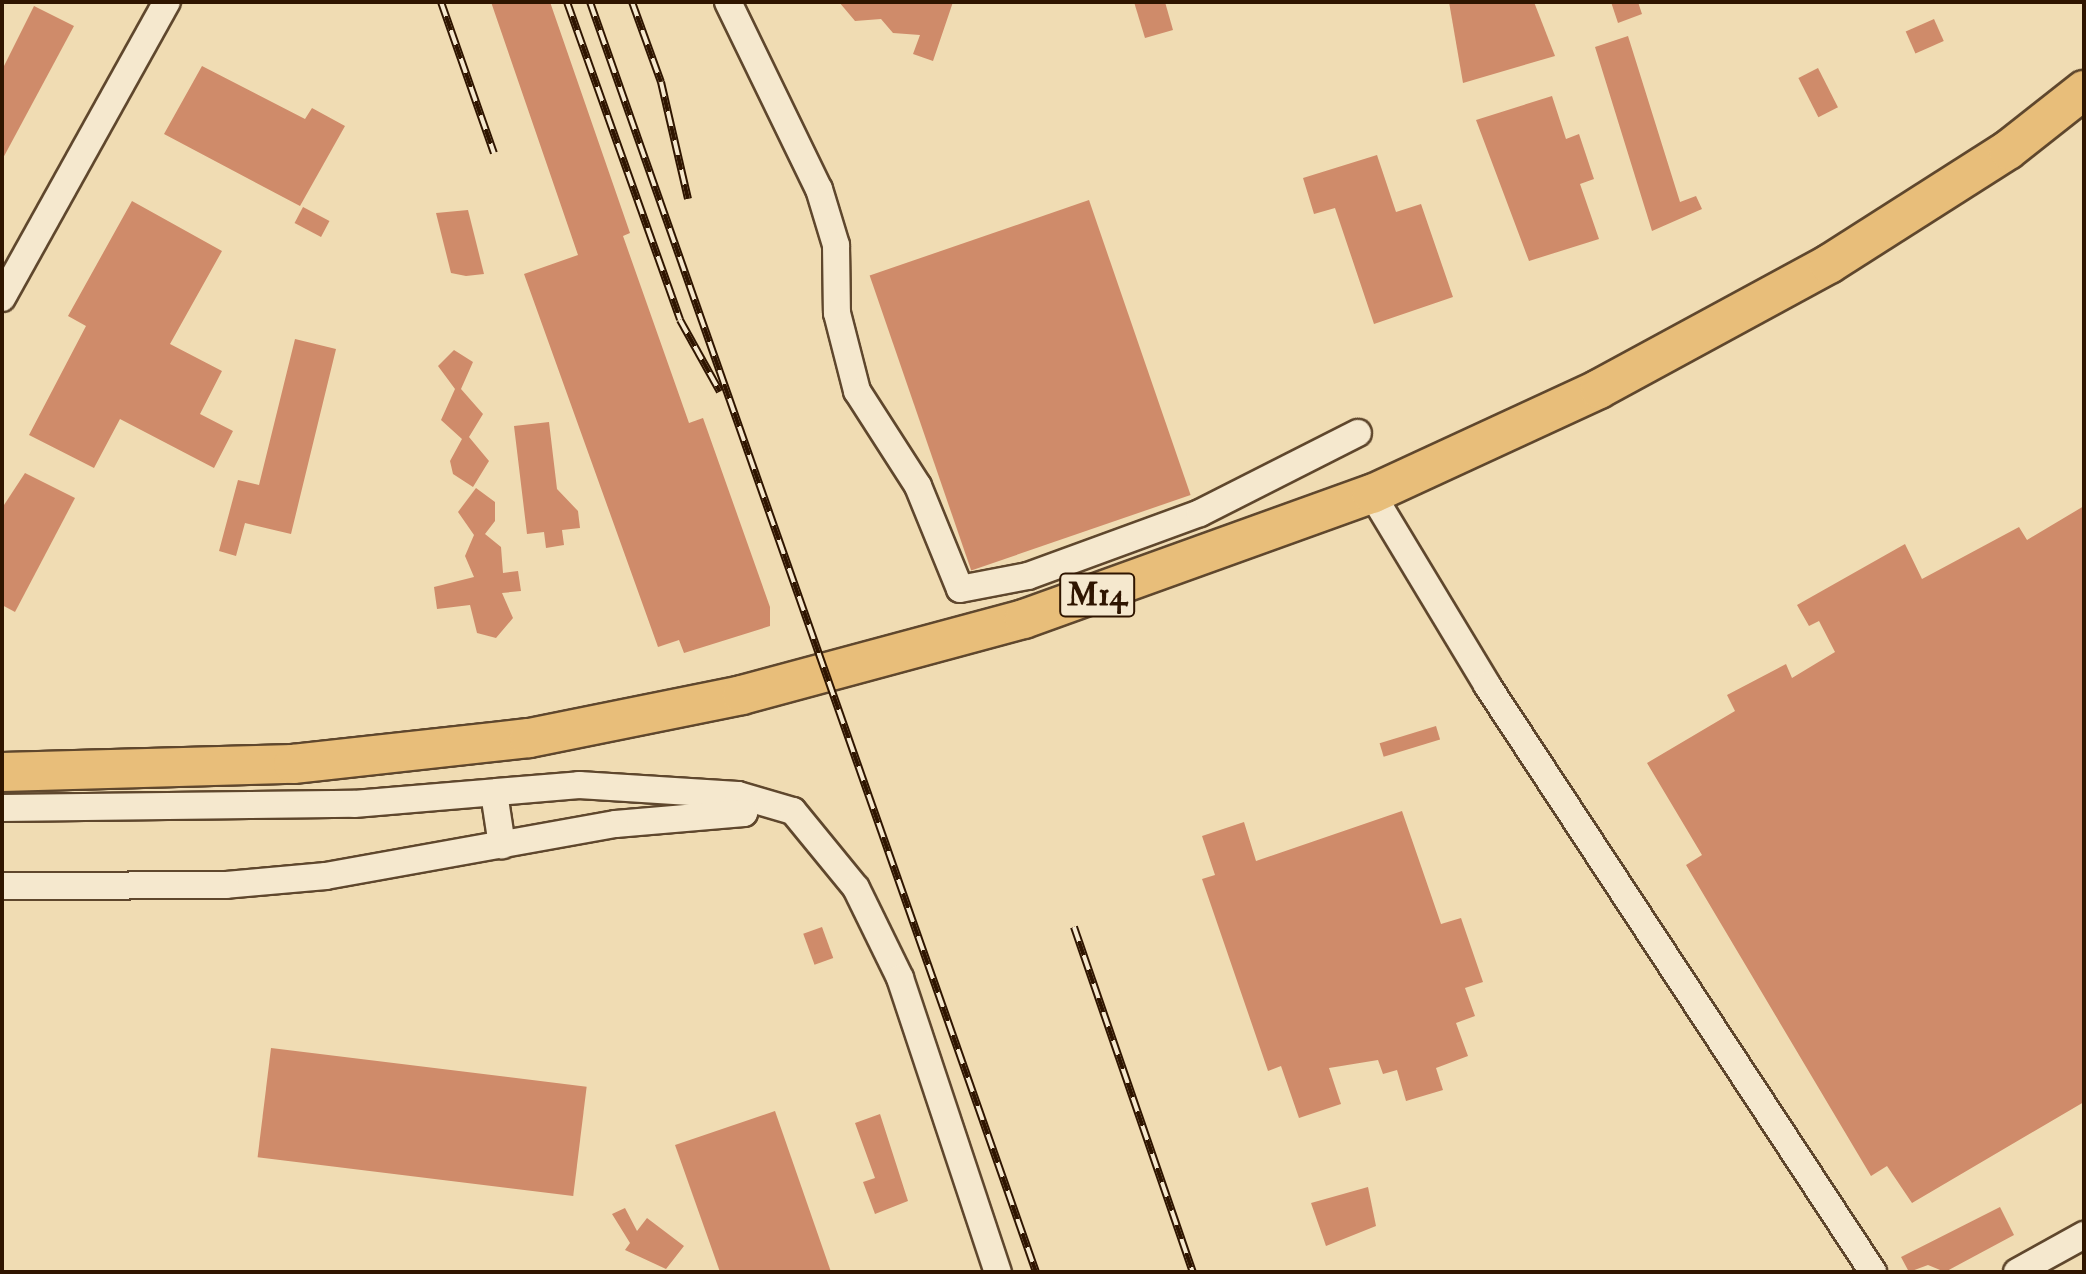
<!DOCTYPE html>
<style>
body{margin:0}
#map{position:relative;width:2086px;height:1274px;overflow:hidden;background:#f0dcb3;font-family:"IM FELL Double Pica",serif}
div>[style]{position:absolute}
.building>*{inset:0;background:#cf8b6a;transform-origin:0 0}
.roads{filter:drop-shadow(2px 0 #5f472d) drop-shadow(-2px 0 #5f472d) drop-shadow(0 2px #5f472d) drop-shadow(0 -2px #5f472d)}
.minor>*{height:26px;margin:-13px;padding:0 13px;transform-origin:13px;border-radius:13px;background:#f5e8ce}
.highway>*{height:38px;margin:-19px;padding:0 19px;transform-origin:19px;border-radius:19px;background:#e8be7a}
.rail>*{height:8px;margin-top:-4px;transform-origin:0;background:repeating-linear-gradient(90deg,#f5e8ce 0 15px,#2f1500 0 30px);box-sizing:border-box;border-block:2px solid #2f1500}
span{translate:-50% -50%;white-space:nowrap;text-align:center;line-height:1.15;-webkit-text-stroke:8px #f5e8ce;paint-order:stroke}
.shield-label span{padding:2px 6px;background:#f5e8ce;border:2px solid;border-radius:6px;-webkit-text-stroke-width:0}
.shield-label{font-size:32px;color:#2f1500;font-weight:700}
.frame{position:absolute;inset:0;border:4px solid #2f1500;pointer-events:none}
</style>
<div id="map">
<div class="building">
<div style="clip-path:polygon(491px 2px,550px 2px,630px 233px,623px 236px,689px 423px,703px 418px,770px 607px,770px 626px,684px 653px,679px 640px,658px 647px,524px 274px,578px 255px)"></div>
<div style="clip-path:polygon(839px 2px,953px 2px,933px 61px,913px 54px,920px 35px,893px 33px,881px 19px,855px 21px)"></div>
<div style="clip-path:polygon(1134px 2px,1165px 2px,1173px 30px,1145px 38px)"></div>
<div style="clip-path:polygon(1449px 2px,1534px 2px,1555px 56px,1463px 83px)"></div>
<div style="clip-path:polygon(1611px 2px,1638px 2px,1642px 14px,1618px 23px)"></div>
<div style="clip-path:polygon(34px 6px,74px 26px,2px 160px,2px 70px)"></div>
<div style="left:1934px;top:19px;width:24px;height:31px;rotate:66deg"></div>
<div style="clip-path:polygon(1628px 36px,1680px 202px,1696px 196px,1702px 209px,1652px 231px,1595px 47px)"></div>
<div style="clip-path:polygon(202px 66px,305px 119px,312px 108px,345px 126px,300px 206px,164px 134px)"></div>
<div style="left:1818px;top:68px;width:44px;height:22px;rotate:63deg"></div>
<div style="clip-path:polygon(1552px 96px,1566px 139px,1579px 134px,1594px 179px,1580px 184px,1599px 239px,1529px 261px,1476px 120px)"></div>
<div style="clip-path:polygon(1377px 155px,1396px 212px,1421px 204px,1453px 297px,1374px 324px,1335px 208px,1314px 214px,1303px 178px)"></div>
<div style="left:1089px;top:200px;width:312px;height:232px;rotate:71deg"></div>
<div style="clip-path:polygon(132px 201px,222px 251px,170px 344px,222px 371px,200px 414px,233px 431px,214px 468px,120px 419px,94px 468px,29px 435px,86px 326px,68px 316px)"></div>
<div style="left:303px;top:207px;width:30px;height:18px;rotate:28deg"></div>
<div style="clip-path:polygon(468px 210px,484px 274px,466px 276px,451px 273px,436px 213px)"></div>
<div style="clip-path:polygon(295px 339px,336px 349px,291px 534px,245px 523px,236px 556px,219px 551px,238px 480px,259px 485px)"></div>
<div style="clip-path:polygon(454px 350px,473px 362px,461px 389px,483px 414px,469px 437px,489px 461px,473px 487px,453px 474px,450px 461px,462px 439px,441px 420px,455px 389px,438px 366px)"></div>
<div style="clip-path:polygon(549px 422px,557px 489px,578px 511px,580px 528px,562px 530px,564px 545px,546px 548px,544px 532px,527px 534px,514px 426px)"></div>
<div style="clip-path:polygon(25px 473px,75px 498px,15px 612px,2px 605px,2px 508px)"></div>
<div style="clip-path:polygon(476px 488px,495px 502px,495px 521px,485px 534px,501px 547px,503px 573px,518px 571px,521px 591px,502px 593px,513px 618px,496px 638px,477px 633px,470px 605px,437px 609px,434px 587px,474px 577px,465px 556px,474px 535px,458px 512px)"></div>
<div style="clip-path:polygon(2084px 506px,2084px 1102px,1912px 1203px,1887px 1166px,1871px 1176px,1686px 865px,1702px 855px,1647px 763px,1735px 711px,1727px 695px,1786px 664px,1792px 678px,1835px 652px,1819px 621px,1809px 626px,1797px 605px,1905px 544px,1922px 579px,2019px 527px,2027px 540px)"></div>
<div style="left:1436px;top:726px;width:14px;height:59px;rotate:73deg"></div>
<div style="clip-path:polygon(1402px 811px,1441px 924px,1461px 918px,1483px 982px,1465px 988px,1475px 1016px,1456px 1023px,1468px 1056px,1436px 1068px,1443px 1090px,1406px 1101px,1397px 1070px,1383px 1074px,1378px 1060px,1329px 1068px,1341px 1104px,1299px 1118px,1281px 1066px,1268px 1071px,1202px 879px,1215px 875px,1202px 836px,1244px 822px,1256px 861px)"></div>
<div style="left:822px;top:927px;width:33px;height:20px;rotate:70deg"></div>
<div style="left:271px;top:1048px;width:318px;height:110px;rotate:7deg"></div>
<div style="clip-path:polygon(775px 1111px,831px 1272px,720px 1272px,675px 1145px)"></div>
<div style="clip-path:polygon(880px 1114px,908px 1201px,875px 1214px,863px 1182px,875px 1178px,855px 1123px)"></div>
<div style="clip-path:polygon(1368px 1187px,1376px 1226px,1326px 1246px,1311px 1203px)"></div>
<div style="clip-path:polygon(2000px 1207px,2014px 1235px,1945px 1272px,1928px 1265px,1909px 1272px,1901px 1257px)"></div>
<div style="clip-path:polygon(625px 1208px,637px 1231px,647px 1218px,684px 1246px,666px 1269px,625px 1250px,630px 1243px,612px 1214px)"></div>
</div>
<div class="roads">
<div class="minor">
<div style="left:728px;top:2px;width:208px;rotate:64.1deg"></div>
<div style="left:819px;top:189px;width:59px;rotate:73.1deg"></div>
<div style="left:836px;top:245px;width:68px;rotate:89.2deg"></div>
<div style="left:837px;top:313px;width:81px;rotate:75.6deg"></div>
<div style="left:857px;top:391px;width:113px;rotate:57.3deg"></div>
<div style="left:918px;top:486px;width:111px;rotate:67.8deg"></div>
<div style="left:960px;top:589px;width:69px;rotate:-10.8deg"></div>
<div style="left:1028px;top:576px;width:183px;rotate:-20.1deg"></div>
<div style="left:1200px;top:513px;width:177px;rotate:-26.9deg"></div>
<div style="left:2px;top:298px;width:339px;rotate:-60.9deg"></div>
<div style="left:1372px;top:494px;width:223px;rotate:58.9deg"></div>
<div style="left:1487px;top:685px;width:703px;rotate:56.67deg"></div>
<div style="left:494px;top:793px;width:53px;rotate:81.3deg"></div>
<div style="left:738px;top:795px;width:57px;rotate:16.2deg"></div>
<div style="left:793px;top:811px;width:99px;rotate:50.7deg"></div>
<div style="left:856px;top:888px;width:100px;rotate:63.9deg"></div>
<div style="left:900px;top:978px;width:310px;rotate:71.6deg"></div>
<div style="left:2px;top:808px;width:352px;rotate:-0.7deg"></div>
<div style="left:354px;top:804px;width:226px;rotate:-4.8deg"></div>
<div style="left:579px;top:785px;width:159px;rotate:3.6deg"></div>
<div style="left:738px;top:795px;width:19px;rotate:72deg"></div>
<div style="left:744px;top:813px;width:129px;rotate:175.1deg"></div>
<div style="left:615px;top:824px;width:294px;rotate:169.8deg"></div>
<div style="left:326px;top:876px;width:100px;rotate:174.9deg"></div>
<div style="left:226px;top:885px;width:224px;rotate:179.7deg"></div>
<div style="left:2017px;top:1272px;width:77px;rotate:-28.9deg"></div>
</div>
<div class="highway">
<div style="left:2px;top:772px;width:291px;rotate:-1.6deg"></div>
<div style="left:293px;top:764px;width:237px;rotate:-6.3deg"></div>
<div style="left:529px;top:738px;width:217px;rotate:-11.4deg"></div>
<div style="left:742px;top:695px;width:292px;rotate:-15.1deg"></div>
<div style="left:1024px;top:619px;width:370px;rotate:-19.8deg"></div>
<div style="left:1372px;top:494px;width:250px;rotate:-24.8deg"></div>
<div style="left:1599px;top:389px;width:262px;rotate:-28.5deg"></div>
<div style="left:1829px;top:264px;width:212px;rotate:-32.5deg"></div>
<div style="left:2008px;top:150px;width:97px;rotate:-38.3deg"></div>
</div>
</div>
<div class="rail">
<div style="left:441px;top:2px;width:160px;rotate:70.7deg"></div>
<div style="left:567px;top:2px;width:337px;rotate:70.4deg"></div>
<div style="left:680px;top:320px;width:82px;rotate:60.9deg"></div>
<div style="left:590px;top:2px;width:1346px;rotate:70.65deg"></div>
<div style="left:632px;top:2px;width:85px;rotate:70.1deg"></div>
<div style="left:661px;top:82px;width:120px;rotate:77deg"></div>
<div style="left:1074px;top:927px;width:365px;rotate:71deg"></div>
</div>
<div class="shield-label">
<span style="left:1097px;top:595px">M14</span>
</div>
<div class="frame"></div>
</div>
